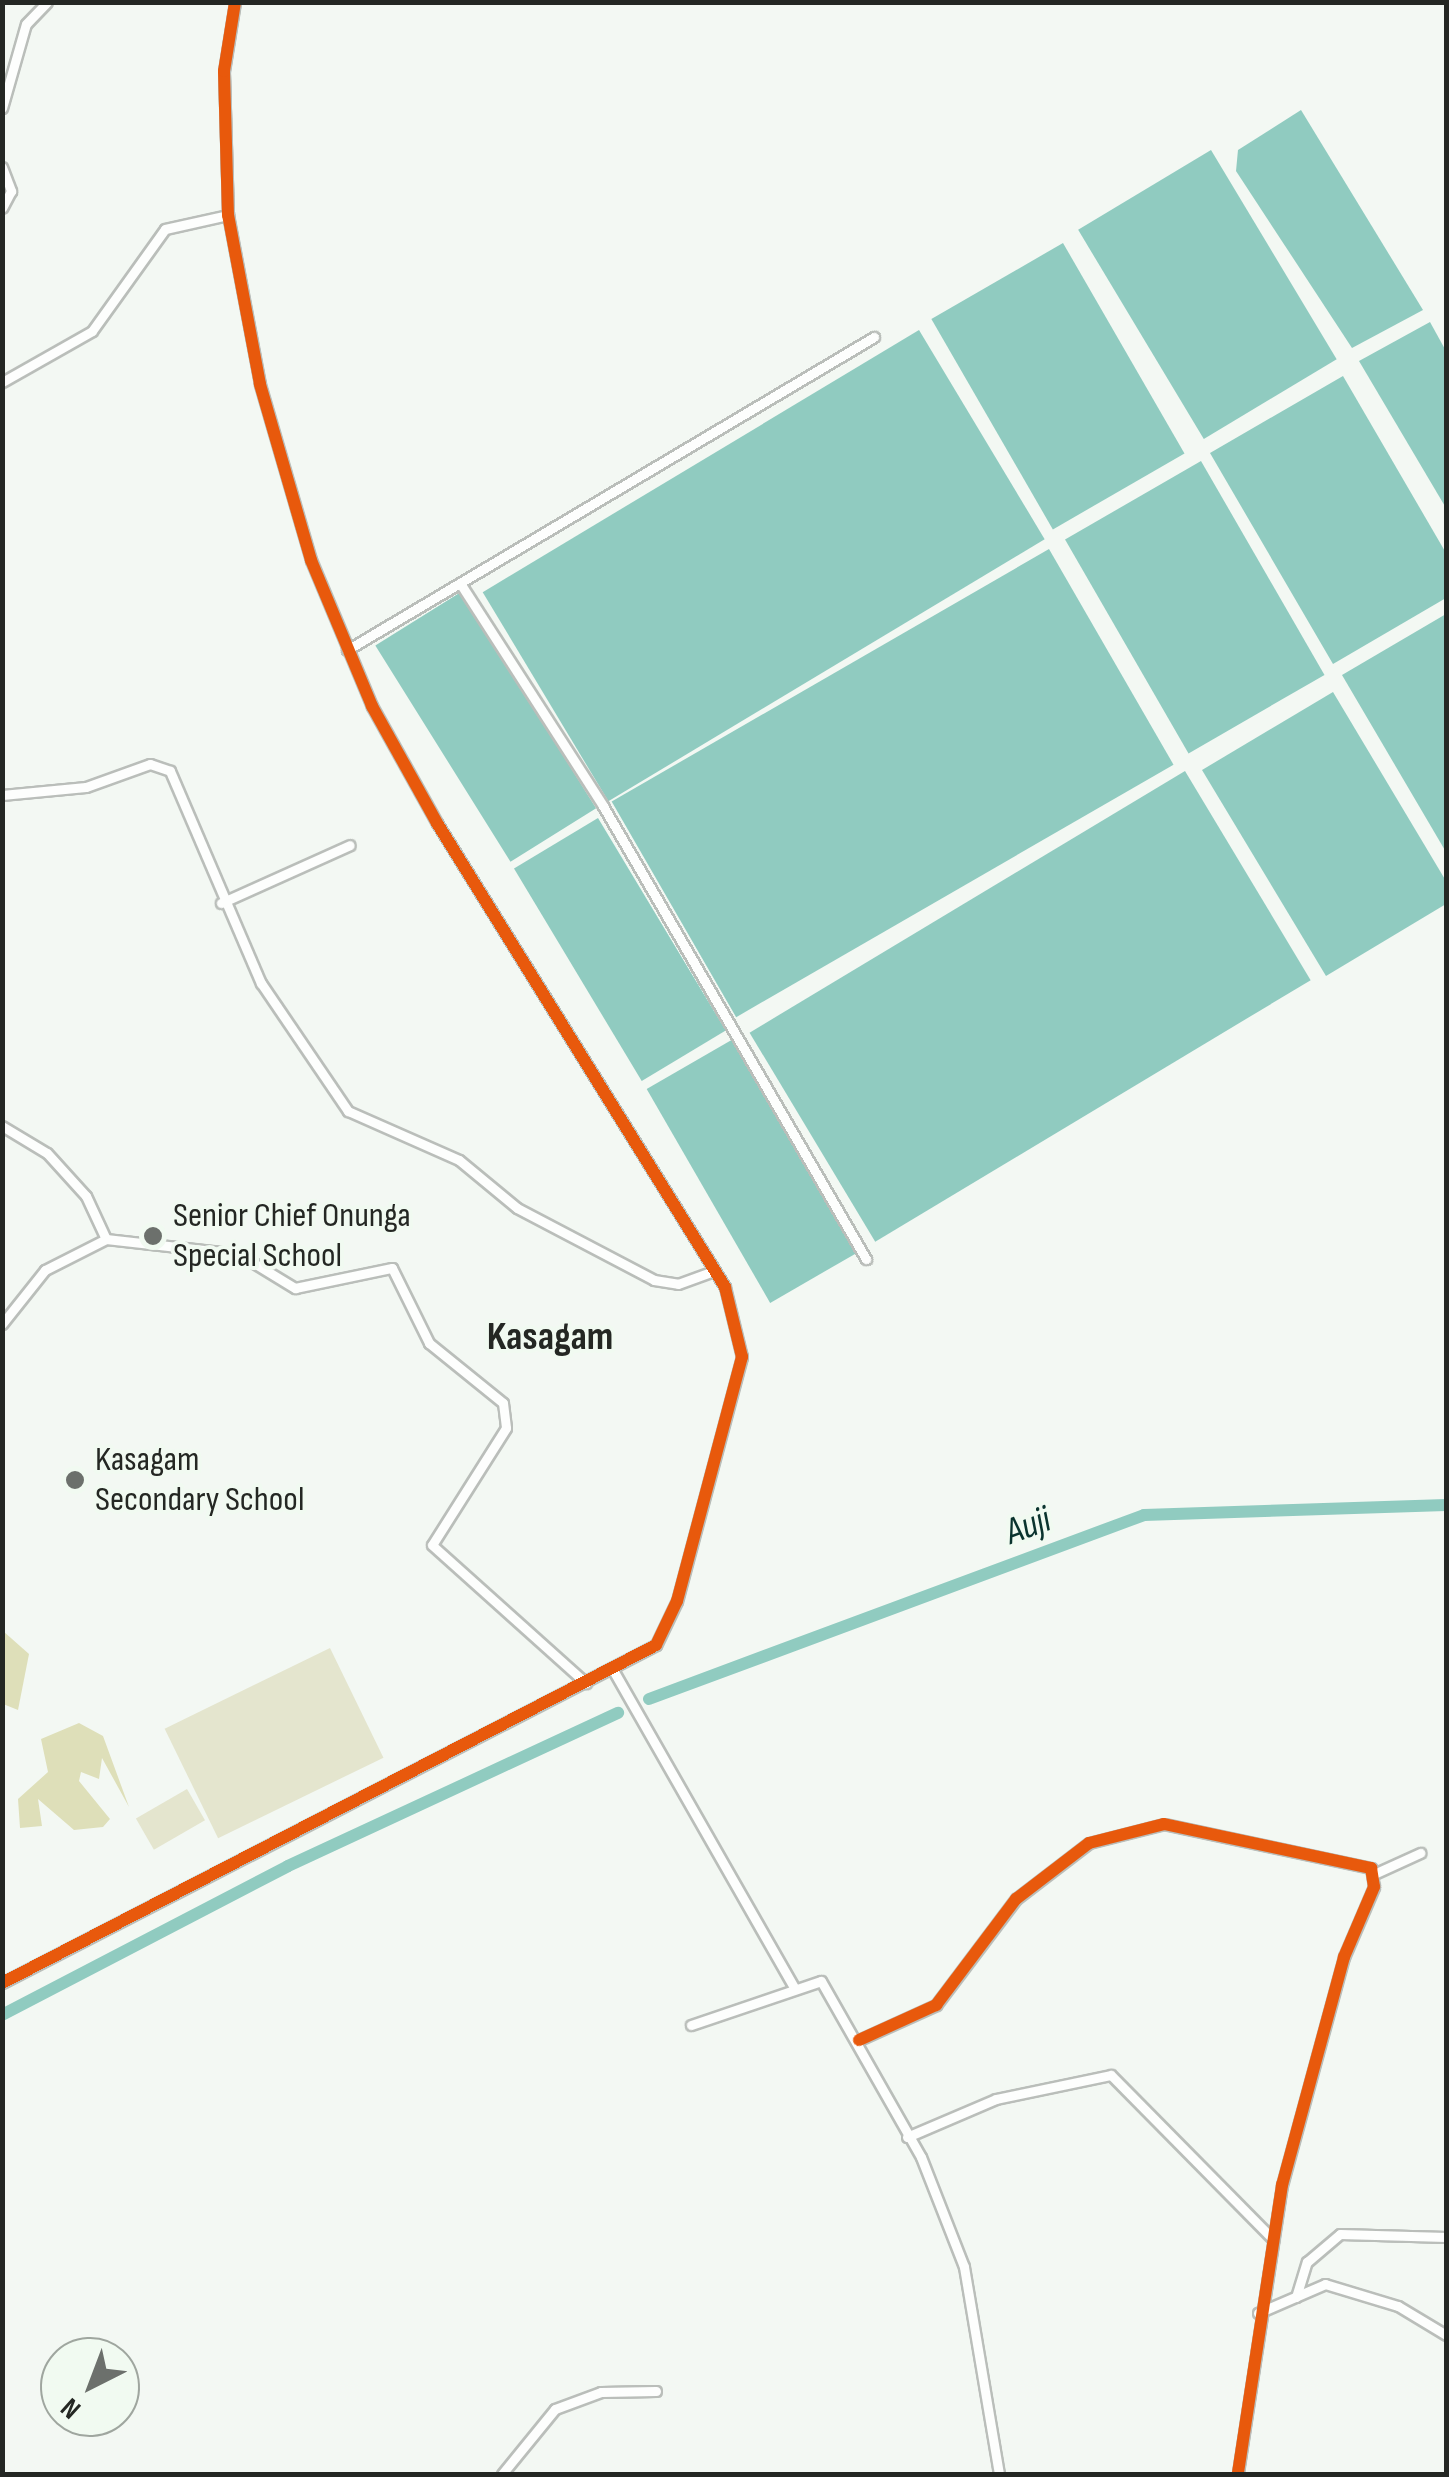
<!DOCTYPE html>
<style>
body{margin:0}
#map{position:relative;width:1449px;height:2477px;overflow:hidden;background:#f3f8f3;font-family:"Sofia Sans Condensed",sans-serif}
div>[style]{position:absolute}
.green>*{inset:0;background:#e4e5ce;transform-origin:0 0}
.forest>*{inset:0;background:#dedfb9}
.water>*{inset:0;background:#90cbc0;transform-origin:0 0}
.canal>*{height:12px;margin:-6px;padding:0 6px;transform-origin:6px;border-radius:6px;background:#90cbc0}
.roads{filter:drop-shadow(2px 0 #babeba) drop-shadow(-2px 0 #babeba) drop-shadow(0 2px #babeba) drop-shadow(0 -2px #babeba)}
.minor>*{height:9px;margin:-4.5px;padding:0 4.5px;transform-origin:4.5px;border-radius:4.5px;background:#fdfefd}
.cycleway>*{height:12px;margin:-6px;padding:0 6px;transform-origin:6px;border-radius:6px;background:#e8590c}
.dots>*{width:28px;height:28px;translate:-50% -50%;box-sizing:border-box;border:5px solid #f1faf1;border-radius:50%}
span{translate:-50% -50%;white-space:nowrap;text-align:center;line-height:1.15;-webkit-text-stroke:8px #f1faf1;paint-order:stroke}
.poi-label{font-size:35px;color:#242723}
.left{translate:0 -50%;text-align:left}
.water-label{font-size:38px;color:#0a332e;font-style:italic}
.quarter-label{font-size:40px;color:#242723;font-weight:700}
.frame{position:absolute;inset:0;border:5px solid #242723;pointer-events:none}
.north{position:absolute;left:40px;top:2337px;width:100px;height:100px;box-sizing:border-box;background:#f1faf1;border:2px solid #9fa69f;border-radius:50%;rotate:222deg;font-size:28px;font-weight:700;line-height:40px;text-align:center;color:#242723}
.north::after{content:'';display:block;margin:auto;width:35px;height:45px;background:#6c706c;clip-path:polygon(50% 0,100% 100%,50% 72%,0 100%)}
</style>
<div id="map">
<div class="green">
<div style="left:330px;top:1648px;width:122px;height:184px;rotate:64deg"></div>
<div style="left:187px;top:1789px;width:36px;height:59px;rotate:60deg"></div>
</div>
<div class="forest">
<div style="clip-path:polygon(3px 1631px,29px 1654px,18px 1710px,3px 1704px)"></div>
<div style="clip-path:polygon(79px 1723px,103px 1736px,129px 1807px,102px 1758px,99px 1779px,81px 1772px,79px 1781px,110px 1819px,103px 1827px,74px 1830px,38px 1799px,42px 1826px,20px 1828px,18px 1799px,48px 1772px,41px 1739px)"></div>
</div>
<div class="water">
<div style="clip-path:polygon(1301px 110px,1423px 310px,1352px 348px,1236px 171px,1238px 150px)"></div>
<div style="left:1211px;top:150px;width:244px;height:155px;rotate:59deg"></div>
<div style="left:1063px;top:243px;width:243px;height:152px;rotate:60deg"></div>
<div style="clip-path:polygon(1430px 322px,1446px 351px,1446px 508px,1359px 361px)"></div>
<div style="left:919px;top:330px;width:244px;height:509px;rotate:59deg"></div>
<div style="clip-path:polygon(1343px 376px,1446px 553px,1446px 598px,1333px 664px,1210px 453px)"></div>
<div style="left:1201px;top:461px;width:247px;height:157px;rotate:60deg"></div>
<div style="left:1049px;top:549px;width:249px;height:505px;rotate:60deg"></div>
<div style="left:461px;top:592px;width:255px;height:101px;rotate:58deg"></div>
<div style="clip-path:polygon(1446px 614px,1446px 852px,1342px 675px)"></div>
<div style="clip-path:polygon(1333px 692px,1446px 881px,1446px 904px,1326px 976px,1202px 770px)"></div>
<div style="left:1185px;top:771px;width:244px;height:508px;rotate:59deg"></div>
<div style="left:598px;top:818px;width:248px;height:98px;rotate:59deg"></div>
<div style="left:735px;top:1038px;width:247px;height:102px;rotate:60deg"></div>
</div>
<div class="canal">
<div style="left:649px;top:1699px;width:528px;rotate:-20.39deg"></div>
<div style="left:1144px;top:1515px;width:302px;rotate:-1.9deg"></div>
<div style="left:2px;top:2015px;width:322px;rotate:-27.5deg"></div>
<div style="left:288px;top:1866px;width:364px;rotate:-24.9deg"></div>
</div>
<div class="roads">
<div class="minor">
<div style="left:2px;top:108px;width:87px;rotate:-74.1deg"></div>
<div style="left:26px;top:24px;width:30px;rotate:-46deg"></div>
<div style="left:2px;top:167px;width:26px;rotate:69deg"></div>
<div style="left:11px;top:191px;width:19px;rotate:118deg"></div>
<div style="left:2px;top:382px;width:103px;rotate:-29.5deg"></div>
<div style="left:92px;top:331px;width:125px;rotate:-54.4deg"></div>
<div style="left:165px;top:229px;width:65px;rotate:-12.5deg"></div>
<div style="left:460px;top:583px;width:265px;rotate:57.3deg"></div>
<div style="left:603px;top:806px;width:524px;rotate:59.86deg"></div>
<div style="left:347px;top:650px;width:613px;rotate:-30.71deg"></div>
<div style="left:2px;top:795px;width:84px;rotate:-5.4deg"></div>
<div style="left:86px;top:787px;width:68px;rotate:-19.8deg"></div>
<div style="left:150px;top:764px;width:21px;rotate:19deg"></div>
<div style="left:170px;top:771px;width:231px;rotate:66.8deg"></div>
<div style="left:261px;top:983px;width:155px;rotate:55.8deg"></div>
<div style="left:348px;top:1111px;width:121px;rotate:23.8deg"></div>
<div style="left:459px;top:1160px;width:75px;rotate:39.6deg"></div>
<div style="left:517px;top:1208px;width:155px;rotate:27.7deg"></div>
<div style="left:654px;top:1280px;width:24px;rotate:9deg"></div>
<div style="left:678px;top:1284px;width:38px;rotate:-20deg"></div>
<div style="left:221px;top:903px;width:141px;rotate:-24.2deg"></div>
<div style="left:2px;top:1126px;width:52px;rotate:31deg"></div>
<div style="left:47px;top:1153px;width:58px;rotate:47.8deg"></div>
<div style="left:86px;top:1196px;width:47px;rotate:65.1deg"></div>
<div style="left:2px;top:1324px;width:69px;rotate:-51.5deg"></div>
<div style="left:45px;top:1270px;width:68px;rotate:-26.9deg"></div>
<div style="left:106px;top:1239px;width:134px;rotate:6.4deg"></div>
<div style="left:239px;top:1254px;width:66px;rotate:31.3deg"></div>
<div style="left:295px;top:1288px;width:99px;rotate:-11.7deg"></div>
<div style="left:392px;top:1268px;width:84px;rotate:63.7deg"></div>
<div style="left:429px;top:1343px;width:95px;rotate:39deg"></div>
<div style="left:503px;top:1403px;width:25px;rotate:83deg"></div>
<div style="left:506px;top:1428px;width:138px;rotate:122.3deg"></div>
<div style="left:432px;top:1545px;width:207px;rotate:41.9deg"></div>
<div style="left:613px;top:1670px;width:367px;rotate:60.3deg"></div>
<div style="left:1374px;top:1874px;width:51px;rotate:-24.5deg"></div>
<div style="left:2px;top:1983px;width:736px;rotate:-27.33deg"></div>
<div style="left:656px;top:1645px;width:49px;rotate:-64.5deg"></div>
<div style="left:677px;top:1601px;width:253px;rotate:-75.1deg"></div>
<div style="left:742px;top:1357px;width:72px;rotate:-103.7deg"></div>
<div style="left:725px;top:1287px;width:546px;rotate:-121.83deg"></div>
<div style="left:437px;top:823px;width:134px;rotate:-119.1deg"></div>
<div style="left:372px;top:706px;width:158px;rotate:-112.7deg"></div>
<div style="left:311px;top:560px;width:183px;rotate:-106.2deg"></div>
<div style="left:260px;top:384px;width:172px;rotate:-100.7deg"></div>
<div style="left:228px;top:215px;width:144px;rotate:-91.6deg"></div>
<div style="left:224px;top:71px;width:70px;rotate:-80.9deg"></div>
<div style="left:691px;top:2025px;width:137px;rotate:-18.7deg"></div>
<div style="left:821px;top:1981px;width:202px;rotate:60.4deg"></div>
<div style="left:921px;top:2157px;width:118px;rotate:68.6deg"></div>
<div style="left:964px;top:2267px;width:210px;rotate:80.4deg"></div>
<div style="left:859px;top:2040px;width:85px;rotate:-24.4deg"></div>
<div style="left:936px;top:2005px;width:133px;rotate:-53deg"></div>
<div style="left:1016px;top:1899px;width:92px;rotate:-37.5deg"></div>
<div style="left:1089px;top:1843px;width:77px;rotate:-14.2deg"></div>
<div style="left:1164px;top:1824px;width:212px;rotate:12deg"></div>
<div style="left:1371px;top:1868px;width:19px;rotate:81deg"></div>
<div style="left:1374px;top:1887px;width:76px;rotate:113.2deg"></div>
<div style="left:1344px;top:1957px;width:236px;rotate:105.2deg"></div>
<div style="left:1282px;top:2185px;width:292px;rotate:98.7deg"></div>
<div style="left:907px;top:2137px;width:97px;rotate:-23.1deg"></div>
<div style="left:996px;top:2099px;width:117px;rotate:-11.8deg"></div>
<div style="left:1111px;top:2075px;width:231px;rotate:45.4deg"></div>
<div style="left:1296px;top:2297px;width:37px;rotate:-73deg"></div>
<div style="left:1307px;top:2262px;width:43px;rotate:-40.3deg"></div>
<div style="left:1340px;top:2234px;width:106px;rotate:1.6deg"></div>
<div style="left:1258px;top:2313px;width:73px;rotate:-23.4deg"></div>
<div style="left:1325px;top:2284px;width:76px;rotate:16.8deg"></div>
<div style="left:1398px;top:2306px;width:56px;rotate:31.1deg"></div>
<div style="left:502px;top:2474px;width:84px;rotate:-50.8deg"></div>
<div style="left:555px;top:2409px;width:49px;rotate:-20.3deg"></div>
<div style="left:601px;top:2392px;width:55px;rotate:-1deg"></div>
</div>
</div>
<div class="cycleway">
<div style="left:2px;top:1983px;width:736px;rotate:-27.33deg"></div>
<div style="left:656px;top:1645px;width:49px;rotate:-64.5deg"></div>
<div style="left:677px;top:1601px;width:253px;rotate:-75.1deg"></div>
<div style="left:742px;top:1357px;width:72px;rotate:-103.7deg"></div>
<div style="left:725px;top:1287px;width:546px;rotate:-121.83deg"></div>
<div style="left:437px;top:823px;width:134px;rotate:-119.1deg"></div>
<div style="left:372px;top:706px;width:158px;rotate:-112.7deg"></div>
<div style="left:311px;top:560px;width:183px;rotate:-106.2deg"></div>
<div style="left:260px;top:384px;width:172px;rotate:-100.7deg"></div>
<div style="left:228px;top:215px;width:144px;rotate:-91.6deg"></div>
<div style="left:224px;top:71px;width:70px;rotate:-80.9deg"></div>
<div style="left:859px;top:2040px;width:85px;rotate:-24.4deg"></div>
<div style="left:936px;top:2005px;width:133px;rotate:-53deg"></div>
<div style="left:1016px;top:1899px;width:92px;rotate:-37.5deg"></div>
<div style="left:1089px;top:1843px;width:77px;rotate:-14.2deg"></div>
<div style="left:1164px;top:1824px;width:212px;rotate:12deg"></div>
<div style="left:1371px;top:1868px;width:19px;rotate:81deg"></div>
<div style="left:1374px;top:1887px;width:76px;rotate:113.2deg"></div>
<div style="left:1344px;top:1957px;width:236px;rotate:105.2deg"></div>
<div style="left:1282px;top:2185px;width:292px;rotate:98.7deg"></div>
</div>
<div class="dots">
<div style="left:153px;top:1236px;background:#6c706c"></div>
<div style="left:75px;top:1480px;background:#6c706c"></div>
</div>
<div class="poi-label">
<span class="left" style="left:173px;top:1236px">Senior Chief Onunga<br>Special School</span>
<span class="left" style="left:95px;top:1480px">Kasagam<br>Secondary School</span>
</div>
<div class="water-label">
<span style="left:1028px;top:1526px;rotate:-20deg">Auji</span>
</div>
<div class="quarter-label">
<span style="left:550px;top:1337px">Kasagam</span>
</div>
<div class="frame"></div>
<div class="north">N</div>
</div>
